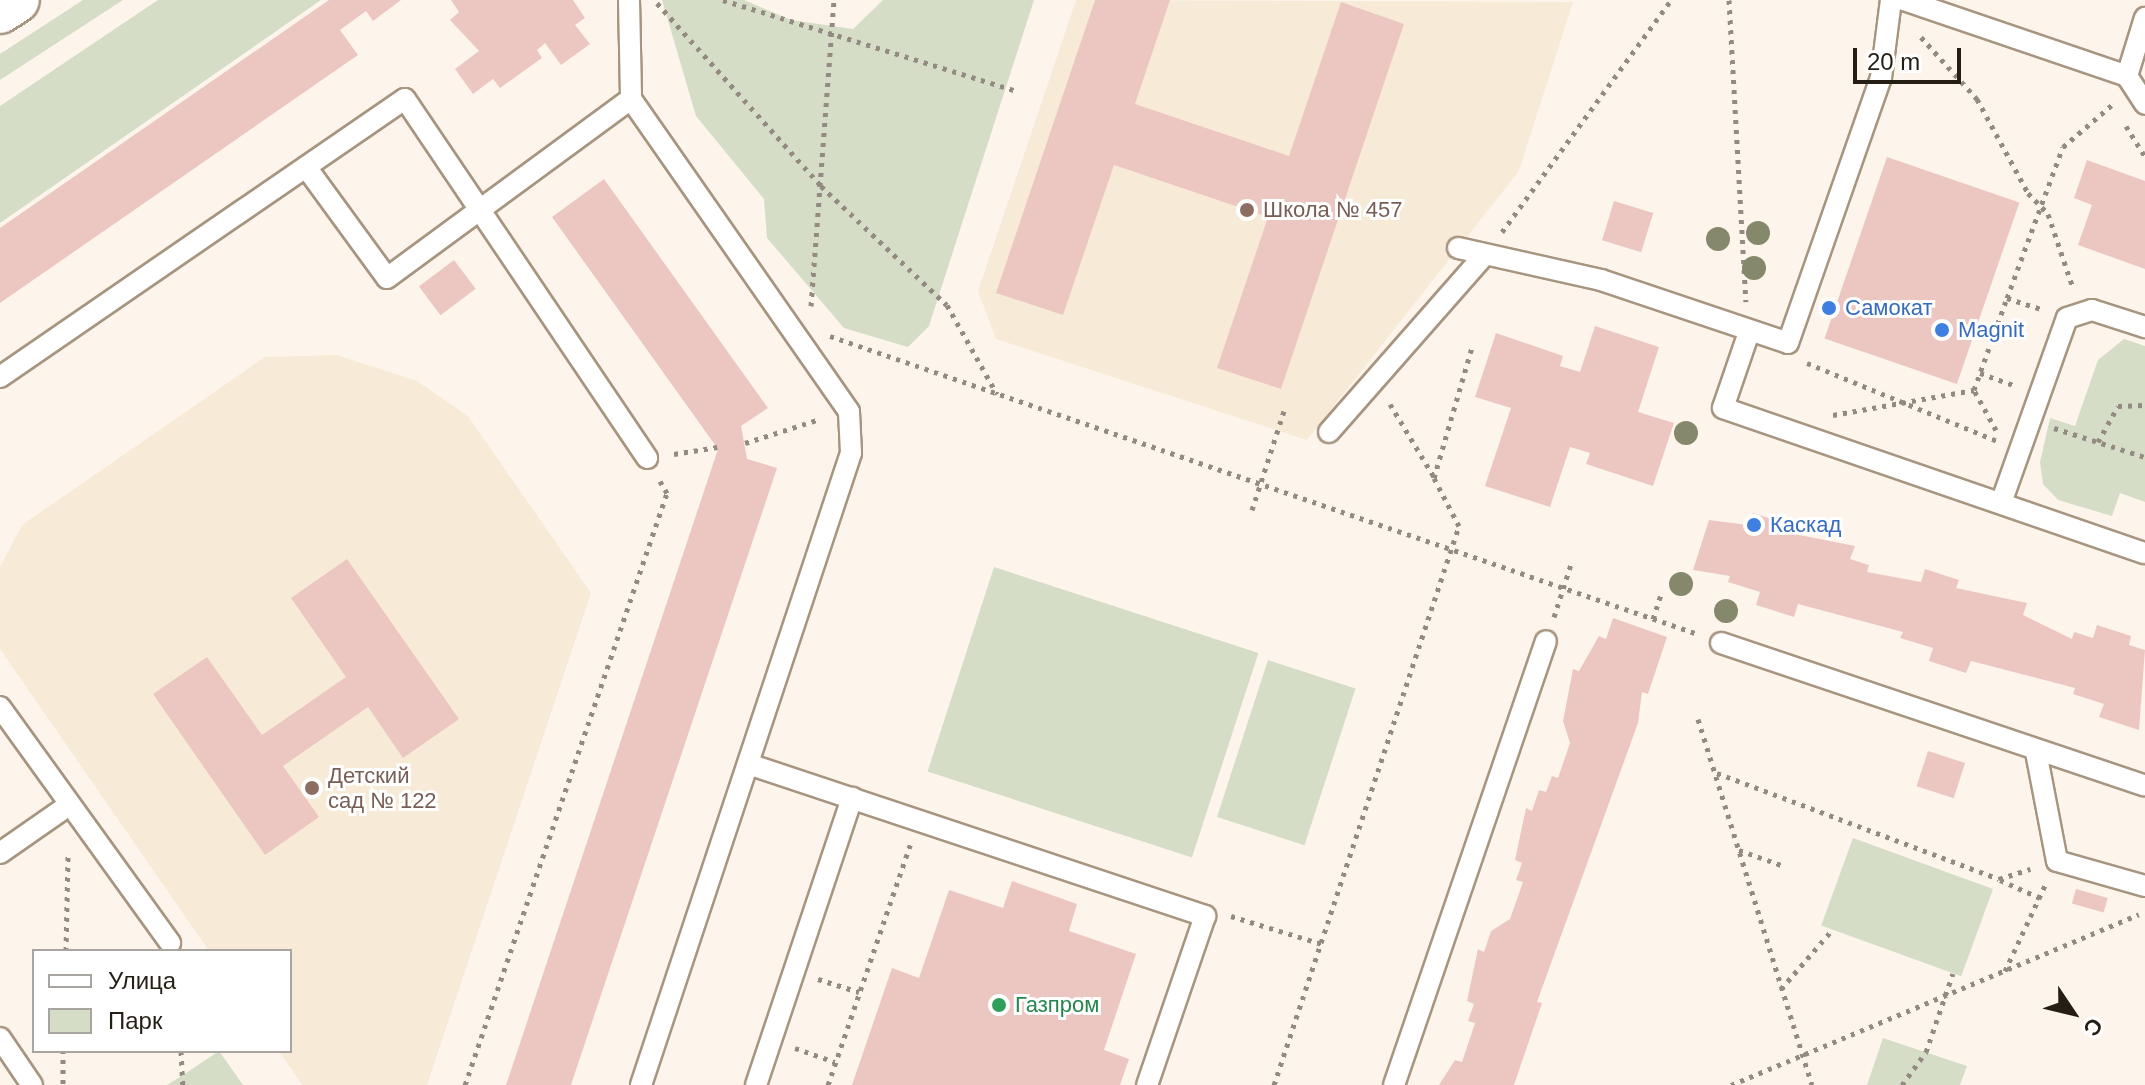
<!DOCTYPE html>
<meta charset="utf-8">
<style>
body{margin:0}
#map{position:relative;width:2145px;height:1085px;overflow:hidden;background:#fdf5ec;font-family:Helvetica,sans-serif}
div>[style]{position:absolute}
.education>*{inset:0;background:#f7ebd7}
.green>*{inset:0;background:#d5ddc7;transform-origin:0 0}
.building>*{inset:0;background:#ecc7c2;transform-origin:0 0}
.path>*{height:5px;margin-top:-2.5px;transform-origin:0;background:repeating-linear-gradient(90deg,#938b82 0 4px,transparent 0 10px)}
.roads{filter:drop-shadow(2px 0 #a79580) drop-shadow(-2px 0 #a79580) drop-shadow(0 2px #a79580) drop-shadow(0 -2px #a79580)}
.service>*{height:20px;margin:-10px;padding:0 10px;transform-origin:10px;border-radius:10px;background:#fff}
.tertiary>*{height:44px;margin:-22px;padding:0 22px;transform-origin:22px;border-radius:22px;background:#fff}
.trees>*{width:24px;height:24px;margin:-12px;border-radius:50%;background:#85886a}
.dots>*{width:22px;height:22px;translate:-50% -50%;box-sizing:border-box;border:4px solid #fff;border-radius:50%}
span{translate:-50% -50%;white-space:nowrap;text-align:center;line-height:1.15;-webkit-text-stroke:6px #fff;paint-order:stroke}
.education-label{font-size:22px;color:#785e54}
.left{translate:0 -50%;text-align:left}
.shop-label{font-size:22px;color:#366cbe}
.leisure-label{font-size:22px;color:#27864d}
.legend{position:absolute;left:32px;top:949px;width:260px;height:104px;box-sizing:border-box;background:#fff;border:2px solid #a8a5a1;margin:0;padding:10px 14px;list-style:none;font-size:24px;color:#251e15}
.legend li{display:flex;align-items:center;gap:16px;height:40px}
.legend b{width:40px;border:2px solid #a8a5a1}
.north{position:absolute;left:2033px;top:973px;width:80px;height:80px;-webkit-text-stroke:6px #fff;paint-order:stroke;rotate:125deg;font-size:22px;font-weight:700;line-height:32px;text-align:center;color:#251e15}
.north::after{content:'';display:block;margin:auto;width:28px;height:36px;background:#251e15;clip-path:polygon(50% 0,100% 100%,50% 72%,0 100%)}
.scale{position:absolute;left:1853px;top:48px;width:108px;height:36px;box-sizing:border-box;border:4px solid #251e15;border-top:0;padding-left:10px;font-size:24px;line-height:28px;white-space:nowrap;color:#251e15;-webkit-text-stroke:6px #fff;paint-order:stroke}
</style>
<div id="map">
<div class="education">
<div style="clip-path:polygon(1076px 0,1573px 2px,1519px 171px,1307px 440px,996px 339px,978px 291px)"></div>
<div style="clip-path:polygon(337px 355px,417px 381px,468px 416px,591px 593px,427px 1085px,302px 1085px,279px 1051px,290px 1051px,290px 951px,209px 951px,0 649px,0 567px,22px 525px,265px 357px)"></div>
</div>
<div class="green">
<div style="clip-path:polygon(83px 0,123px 0,0 80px,0 54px)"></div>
<div style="clip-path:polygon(158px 0,321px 0,0 223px,0 106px)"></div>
<div style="clip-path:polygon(662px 0,744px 0,791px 20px,853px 29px,883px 0,1034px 0,929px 326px,908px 347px,844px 328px,767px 238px,764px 199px,696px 116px)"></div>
<div style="clip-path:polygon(2124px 339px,2145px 346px,2145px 502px,2120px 493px,2112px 516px,2058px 500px,2043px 484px,2040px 462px,2050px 418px,2075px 426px,2098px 360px)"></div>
<div style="left:994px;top:567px;width:278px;height:215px;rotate:18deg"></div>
<div style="left:1268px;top:660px;width:92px;height:165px;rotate:18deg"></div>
<div style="left:1853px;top:838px;width:149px;height:93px;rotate:20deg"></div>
<div style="clip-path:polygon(1883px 1038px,1967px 1066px,1960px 1085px,1867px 1085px)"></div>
<div style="clip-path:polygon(219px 1051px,243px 1085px,167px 1085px,183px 1075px)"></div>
</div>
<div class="building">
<div style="clip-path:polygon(401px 0,373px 21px,366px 11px,340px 30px,358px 55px,0 303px,0 228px,329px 0)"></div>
<div style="clip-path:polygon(451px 0,573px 0,585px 18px,575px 25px,590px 44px,561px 65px,545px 43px,537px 50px,542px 58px,500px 88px,493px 79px,473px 94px,455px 69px,479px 51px,450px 20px,459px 12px)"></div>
<div style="clip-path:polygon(1095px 0,1170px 0,1135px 104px,1289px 156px,1341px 2px,1404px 24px,1281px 389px,1217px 368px,1268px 217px,1114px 165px,1063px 315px,996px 293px)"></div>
<div style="left:1887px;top:157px;width:140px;height:192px;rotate:19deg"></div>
<div style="clip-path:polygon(2087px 160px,2145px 181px,2145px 269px,2078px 245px,2092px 205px,2074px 198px)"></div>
<div style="clip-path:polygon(604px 179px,768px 408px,741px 426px,747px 459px,777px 468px,571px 1085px,506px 1085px,718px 449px,552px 217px)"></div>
<div style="left:1614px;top:201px;width:41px;height:41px;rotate:17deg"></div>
<div style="left:454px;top:260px;width:36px;height:44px;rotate:53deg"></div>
<div style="clip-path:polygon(1595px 326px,1659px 347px,1638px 412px,1674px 423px,1653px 486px,1586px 464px,1590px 453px,1570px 447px,1550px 507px,1485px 486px,1511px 408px,1475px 397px,1496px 333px,1563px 356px,1560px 366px,1580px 372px)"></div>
<div style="clip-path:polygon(1753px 513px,1787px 524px,1784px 532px,1855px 546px,1850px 559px,1869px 565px,1867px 572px,1921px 582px,1925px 569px,1959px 580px,1956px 588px,2027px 603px,2023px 615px,2072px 639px,2074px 632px,2093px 638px,2097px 625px,2131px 636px,2129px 645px,2145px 650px,2139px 730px,2099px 717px,2104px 704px,2073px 694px,2075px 688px,1971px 661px,1966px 673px,1929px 661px,1933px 648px,1900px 638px,1903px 632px,1798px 604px,1794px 617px,1756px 605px,1760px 592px,1728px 582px,1730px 576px,1693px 570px,1709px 520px,1748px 525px)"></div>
<div style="clip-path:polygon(347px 559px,459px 719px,403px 758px,368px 707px,283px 766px,319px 817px,265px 855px,153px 694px,207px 657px,262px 735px,346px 677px,291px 598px)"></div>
<div style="clip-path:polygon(1613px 618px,1667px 637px,1648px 694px,1642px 692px,1638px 723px,1537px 1002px,1542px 1003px,1514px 1085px,1439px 1085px,1455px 1060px,1462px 1062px,1475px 1023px,1468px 1021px,1474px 1004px,1467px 1001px,1478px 949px,1484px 952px,1491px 931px,1510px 919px,1523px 882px,1516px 880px,1522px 863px,1515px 860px,1526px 808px,1532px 811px,1539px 790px,1546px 792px,1552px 776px,1558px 778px,1570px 743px,1563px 721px,1573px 669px,1579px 671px,1599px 636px,1606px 639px)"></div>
<div style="left:1928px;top:751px;width:39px;height:37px;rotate:18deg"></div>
<div style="clip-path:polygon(1012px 881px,1077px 904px,1069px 931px,1136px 954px,1104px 1050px,1129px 1059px,1120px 1085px,852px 1085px,892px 968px,919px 978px,949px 890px,1003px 908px)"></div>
<div style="left:2076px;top:889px;width:33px;height:15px;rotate:16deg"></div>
</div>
<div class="path">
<div style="left:723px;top:0;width:308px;rotate:17.2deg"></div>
<div style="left:1729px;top:0;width:302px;rotate:86.8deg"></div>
<div style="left:657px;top:3px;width:246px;rotate:48.1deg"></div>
<div style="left:821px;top:186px;width:173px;rotate:43.4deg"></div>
<div style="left:947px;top:305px;width:102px;rotate:60.7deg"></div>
<div style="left:1921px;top:37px;width:84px;rotate:47.9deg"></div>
<div style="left:1977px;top:99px;width:107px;rotate:61.5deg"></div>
<div style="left:2028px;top:193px;width:29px;rotate:46deg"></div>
<div style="left:2048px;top:214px;width:75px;rotate:71.3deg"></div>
<div style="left:2126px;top:126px;width:36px;rotate:58deg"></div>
<div style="left:1502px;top:232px;width:287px;rotate:-53.9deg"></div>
<div style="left:2007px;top:298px;width:38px;rotate:18deg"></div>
<div style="left:811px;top:306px;width:307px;rotate:-85.7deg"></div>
<div style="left:830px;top:336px;width:918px;rotate:18.95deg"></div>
<div style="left:1807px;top:363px;width:205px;rotate:22.3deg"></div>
<div style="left:1980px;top:373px;width:35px;rotate:20deg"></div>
<div style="left:1390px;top:404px;width:85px;rotate:58.9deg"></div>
<div style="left:1833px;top:415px;width:143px;rotate:-10.1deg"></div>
<div style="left:2054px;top:428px;width:96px;rotate:17.7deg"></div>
<div style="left:1996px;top:430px;width:46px;rotate:-118.8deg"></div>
<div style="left:1974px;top:390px;width:98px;rotate:-70.3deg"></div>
<div style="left:2007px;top:298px;width:161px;rotate:-69.7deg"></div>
<div style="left:2063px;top:147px;width:66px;rotate:-40.7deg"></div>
<div style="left:2098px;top:442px;width:41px;rotate:-60.9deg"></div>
<div style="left:2118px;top:406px;width:27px;rotate:-2deg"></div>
<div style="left:745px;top:443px;width:79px;rotate:-17.7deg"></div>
<div style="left:674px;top:454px;width:44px;rotate:-9.2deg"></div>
<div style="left:1252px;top:510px;width:104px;rotate:-72.1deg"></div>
<div style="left:1554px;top:617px;width:56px;rotate:-72.2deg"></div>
<div style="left:1653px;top:619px;width:26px;rotate:-72deg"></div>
<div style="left:1698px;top:719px;width:383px;rotate:72.7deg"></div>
<div style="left:1717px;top:773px;width:301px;rotate:20.6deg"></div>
<div style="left:1999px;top:879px;width:33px;rotate:-18deg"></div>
<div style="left:1739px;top:850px;width:45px;rotate:19.7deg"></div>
<div style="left:2000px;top:880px;width:44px;rotate:24.2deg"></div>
<div style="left:1231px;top:916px;width:95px;rotate:17.1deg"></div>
<div style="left:66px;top:951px;width:99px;rotate:-88.8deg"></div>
<div style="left:2005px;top:971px;width:97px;rotate:-65deg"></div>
<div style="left:818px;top:979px;width:43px;rotate:17.6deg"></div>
<div style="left:1781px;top:989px;width:79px;rotate:-49.1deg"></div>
<div style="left:795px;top:1048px;width:42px;rotate:19.3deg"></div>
<div style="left:181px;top:1051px;width:34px;rotate:87deg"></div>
<div style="left:63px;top:1084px;width:33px;rotate:-90deg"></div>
<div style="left:465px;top:1085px;width:626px;rotate:-71.16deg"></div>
<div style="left:667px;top:493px;width:14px;rotate:-120deg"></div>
<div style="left:828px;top:1085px;width:254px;rotate:-71.1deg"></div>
<div style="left:1274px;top:1085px;width:589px;rotate:-71.69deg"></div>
<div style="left:1459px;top:526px;width:54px;rotate:-117.5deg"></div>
<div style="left:1434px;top:478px;width:136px;rotate:-73.8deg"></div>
<div style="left:1731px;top:1085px;width:442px;rotate:-22.7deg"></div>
<div style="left:1902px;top:1085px;width:41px;rotate:-54deg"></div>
<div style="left:1926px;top:1052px;width:83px;rotate:-71.1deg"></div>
</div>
<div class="roads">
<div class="service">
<div style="left:629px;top:0;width:99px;rotate:88.8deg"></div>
<div style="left:631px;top:99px;width:381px;rotate:55.1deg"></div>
<div style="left:849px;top:412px;width:41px;rotate:87.2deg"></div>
<div style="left:851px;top:453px;width:666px;rotate:108.38deg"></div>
<div style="left:1904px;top:0;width:236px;rotate:18.8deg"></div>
<div style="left:2127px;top:76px;width:33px;rotate:57deg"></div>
<div style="left:2127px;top:76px;width:61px;rotate:-72.8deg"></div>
<div style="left:306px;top:167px;width:137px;rotate:53.9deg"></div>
<div style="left:387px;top:278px;width:303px;rotate:-36.3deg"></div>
<div style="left:1458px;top:248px;width:147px;rotate:12.6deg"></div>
<div style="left:1601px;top:280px;width:197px;rotate:18.6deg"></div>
<div style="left:1788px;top:343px;width:281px;rotate:-70.7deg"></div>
<div style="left:1881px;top:78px;width:79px;rotate:-82.7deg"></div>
<div style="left:1748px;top:335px;width:77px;rotate:108.9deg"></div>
<div style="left:1723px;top:408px;width:446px;rotate:19deg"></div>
<div style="left:0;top:377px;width:491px;rotate:-34.5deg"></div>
<div style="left:405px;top:99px;width:433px;rotate:56deg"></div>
<div style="left:1329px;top:432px;width:233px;rotate:-48.7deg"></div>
<div style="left:2001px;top:503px;width:196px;rotate:-70.4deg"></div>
<div style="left:2067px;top:318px;width:26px;rotate:-18deg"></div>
<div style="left:2092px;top:310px;width:56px;rotate:17.8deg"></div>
<div style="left:1721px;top:643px;width:447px;rotate:18.6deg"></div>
<div style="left:0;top:707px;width:291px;rotate:54.2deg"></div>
<div style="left:2036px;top:752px;width:111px;rotate:79.1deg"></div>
<div style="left:2057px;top:861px;width:91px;rotate:15.9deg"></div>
<div style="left:748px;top:764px;width:482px;rotate:18.4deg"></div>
<div style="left:1205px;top:916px;width:179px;rotate:108.9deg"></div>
<div style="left:0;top:853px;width:84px;rotate:-34.8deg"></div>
<div style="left:0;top:1038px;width:57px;rotate:55.8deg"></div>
<div style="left:756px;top:1085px;width:303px;rotate:-71.5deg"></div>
<div style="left:1394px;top:1085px;width:469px;rotate:-71.1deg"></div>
</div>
<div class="tertiary">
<div style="left:0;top:11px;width:20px;rotate:-33deg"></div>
</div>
</div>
<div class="trees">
<div style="left:1758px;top:233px"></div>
<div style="left:1718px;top:239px"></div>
<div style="left:1754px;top:268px"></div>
<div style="left:1686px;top:433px"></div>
<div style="left:1681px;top:584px"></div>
<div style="left:1726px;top:611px"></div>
</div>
<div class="dots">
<div style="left:1247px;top:210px;background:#8d6e63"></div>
<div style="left:1829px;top:308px;background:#3f7fe0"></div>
<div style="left:1942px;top:330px;background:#3f7fe0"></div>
<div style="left:1754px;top:525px;background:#3f7fe0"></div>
<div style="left:312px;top:788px;background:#8d6e63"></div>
<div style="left:999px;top:1005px;background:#2e9e5b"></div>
</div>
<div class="education-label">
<span class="left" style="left:1263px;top:210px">Школа № 457</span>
<span class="left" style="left:328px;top:788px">Детский<br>сад № 122</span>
</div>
<div class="shop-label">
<span class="left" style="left:1845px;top:308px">Самокат</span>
<span class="left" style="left:1958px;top:330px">Magnit</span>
<span class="left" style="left:1770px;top:525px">Каскад</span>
</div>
<div class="leisure-label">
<span class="left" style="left:1015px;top:1005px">Газпром</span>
</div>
<ul class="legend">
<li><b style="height:10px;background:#fff"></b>Улица</li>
<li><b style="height:22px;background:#d5ddc7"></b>Парк</li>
</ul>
<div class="north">С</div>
<div class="scale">20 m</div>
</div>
